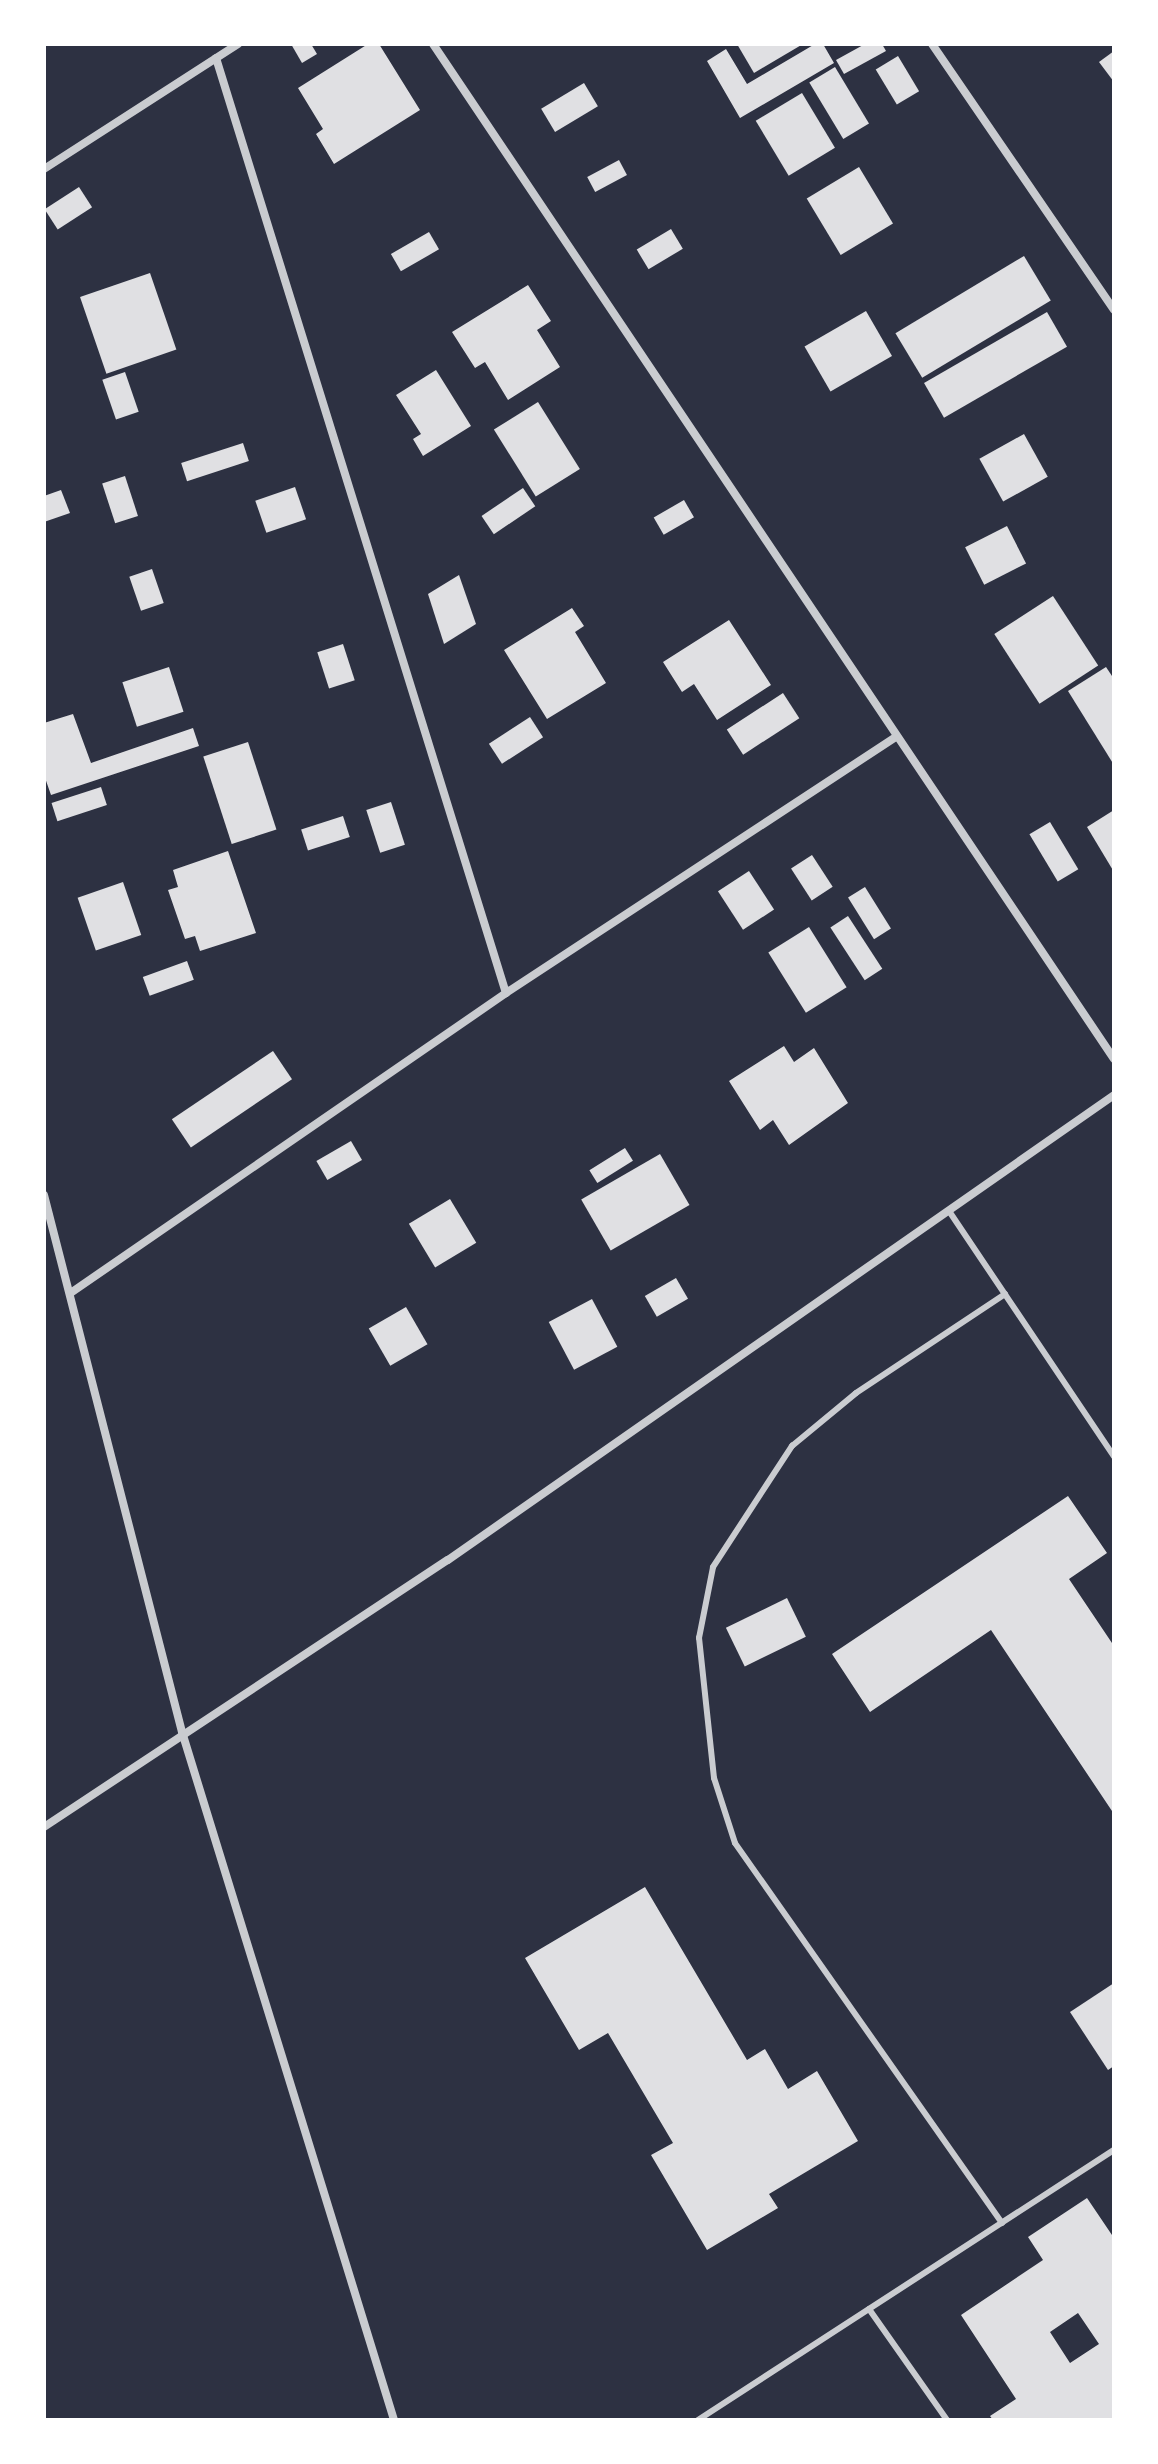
<!DOCTYPE html>
<style>
body{margin:0}
#map{position:relative;width:1158px;height:2464px;overflow:hidden;background:#2d3142;font-family:"Public Sans",sans-serif}
div>[style]{position:absolute}
.building>*{inset:0;background:#e0e0e3;transform-origin:0 0}
.service>*{height:6px;margin:-3px;padding:0 3px;transform-origin:3px;border-radius:3px;background:#caccd0}
.minor>*{height:8px;margin:-4px;padding:0 4px;transform-origin:4px;border-radius:4px;background:#caccd0}
span{translate:-50% -50%;white-space:nowrap;text-align:center;line-height:1.15;-webkit-text-stroke:7px #fff;paint-order:stroke}
.frame{position:absolute;inset:0;border:46px solid #fff;pointer-events:none}
</style>
<div id="map">
<div class="building">
<div style="clip-path:polygon(291px 44px,311px 44px,317px 54px,302px 63px)"></div>
<div style="clip-path:polygon(368px 44px,379px 44px,420px 110px,334px 164px,316px 134px,323px 129px,298px 88px)"></div>
<div style="clip-path:polygon(737px 44px,803px 44px,754px 73px)"></div>
<div style="clip-path:polygon(815px 44px,823px 44px,834px 63px,740px 118px,707px 61px,726px 49px,747px 84px)"></div>
<div style="clip-path:polygon(865px 44px,882px 44px,886px 51px,844px 74px,836px 60px)"></div>
<div style="clip-path:polygon(1114px 51px,1114px 82px,1099px 62px)"></div>
<div style="left:898px;top:56px;width:41px;height:26px;rotate:59deg"></div>
<div style="left:835px;top:67px;width:66px;height:30px;rotate:59deg"></div>
<div style="left:584px;top:83px;width:27px;height:50px;rotate:59deg"></div>
<div style="left:802px;top:93px;width:64px;height:54px;rotate:59deg"></div>
<div style="left:619px;top:160px;width:17px;height:36px;rotate:62deg"></div>
<div style="left:859px;top:167px;width:66px;height:61px;rotate:59deg"></div>
<div style="left:79px;top:187px;width:24px;height:41px;rotate:57deg"></div>
<div style="left:671px;top:229px;width:23px;height:40px;rotate:59deg"></div>
<div style="left:429px;top:232px;width:20px;height:44px;rotate:60deg"></div>
<div style="left:1024px;top:256px;width:52px;height:150px;rotate:59deg"></div>
<div style="left:150px;top:273px;width:81px;height:74px;rotate:71deg"></div>
<div style="clip-path:polygon(528px 285px,551px 321px,537px 330px,560px 367px,508px 400px,485px 362px,475px 368px,452px 332px)"></div>
<div style="left:866px;top:311px;width:52px;height:71px;rotate:60deg"></div>
<div style="left:1047px;top:312px;width:40px;height:142px;rotate:60deg"></div>
<div style="clip-path:polygon(436px 370px,471px 426px,423px 456px,413px 439px,421px 434px,396px 395px)"></div>
<div style="left:125px;top:372px;width:42px;height:24px;rotate:71deg"></div>
<div style="left:538px;top:402px;width:79px;height:52px;rotate:58deg"></div>
<div style="left:1024px;top:434px;width:49px;height:51px;rotate:61deg"></div>
<div style="left:243px;top:443px;width:19px;height:65px;rotate:72deg"></div>
<div style="left:125px;top:476px;width:42px;height:24px;rotate:72deg"></div>
<div style="left:295px;top:487px;width:34px;height:42px;rotate:71deg"></div>
<div style="left:523px;top:488px;width:22px;height:50px;rotate:56deg"></div>
<div style="clip-path:polygon(61px 490px,70px 513px,44px 522px,44px 496px)"></div>
<div style="left:684px;top:500px;width:20px;height:35px;rotate:60deg"></div>
<div style="left:1007px;top:526px;width:42px;height:47px;rotate:63deg"></div>
<div style="left:152px;top:569px;width:36px;height:24px;rotate:71deg"></div>
<div style="clip-path:polygon(459px 575px,476px 624px,444px 644px,428px 594px)"></div>
<div style="left:1053px;top:596px;width:83px;height:70px;rotate:57deg"></div>
<div style="clip-path:polygon(572px 608px,584px 626px,575px 632px,606px 683px,547px 719px,504px 650px)"></div>
<div style="clip-path:polygon(729px 620px,771px 685px,717px 720px,694px 684px,682px 692px,663px 662px)"></div>
<div style="left:343px;top:644px;width:38px;height:27px;rotate:72deg"></div>
<div style="left:169px;top:667px;width:47px;height:49px;rotate:72deg"></div>
<div style="clip-path:polygon(1106px 667px,1114px 679px,1114px 765px,1068px 691px)"></div>
<div style="left:783px;top:693px;width:30px;height:67px;rotate:57deg"></div>
<div style="clip-path:polygon(73px 714px,91px 763px,193px 728px,199px 746px,51px 795px,44px 775px,44px 723px)"></div>
<div style="left:530px;top:717px;width:24px;height:49px;rotate:57deg"></div>
<div style="left:248px;top:742px;width:92px;height:47px;rotate:72deg"></div>
<div style="left:101px;top:787px;width:19px;height:52px;rotate:72deg"></div>
<div style="left:391px;top:802px;width:45px;height:26px;rotate:72deg"></div>
<div style="clip-path:polygon(1114px 810px,1114px 872px,1087px 827px)"></div>
<div style="left:343px;top:816px;width:22px;height:44px;rotate:72deg"></div>
<div style="left:1050px;top:822px;width:55px;height:24px;rotate:59deg"></div>
<div style="clip-path:polygon(228px 851px,256px 933px,200px 951px,195px 936px,185px 939px,168px 890px,178px 887px,173px 870px)"></div>
<div style="left:812px;top:855px;width:38px;height:25px;rotate:57deg"></div>
<div style="left:749px;top:871px;width:46px;height:37px;rotate:57deg"></div>
<div style="left:123px;top:882px;width:56px;height:48px;rotate:71deg"></div>
<div style="left:865px;top:887px;width:49px;height:20px;rotate:58deg"></div>
<div style="left:848px;top:916px;width:63px;height:21px;rotate:57deg"></div>
<div style="left:809px;top:927px;width:71px;height:48px;rotate:58deg"></div>
<div style="left:187px;top:961px;width:20px;height:47px;rotate:70deg"></div>
<div style="clip-path:polygon(784px 1046px,794px 1062px,814px 1048px,848px 1103px,789px 1145px,773px 1120px,760px 1130px,729px 1081px)"></div>
<div style="left:273px;top:1051px;width:34px;height:122px;rotate:56deg"></div>
<div style="left:351px;top:1141px;width:22px;height:40px;rotate:60deg"></div>
<div style="left:625px;top:1148px;width:15px;height:42px;rotate:58deg"></div>
<div style="left:660px;top:1154px;width:59px;height:91px;rotate:60deg"></div>
<div style="left:450px;top:1199px;width:51px;height:48px;rotate:59deg"></div>
<div style="left:676px;top:1278px;width:24px;height:36px;rotate:60deg"></div>
<div style="left:592px;top:1299px;width:54px;height:49px;rotate:62deg"></div>
<div style="left:406px;top:1307px;width:43px;height:43px;rotate:60deg"></div>
<div style="clip-path:polygon(1068px 1496px,1107px 1553px,1069px 1579px,1114px 1646px,1114px 1814px,991px 1630px,870px 1712px,832px 1654px)"></div>
<div style="left:787px;top:1598px;width:43px;height:68px;rotate:64deg"></div>
<div style="clip-path:polygon(645px 1887px,747px 2060px,765px 2049px,788px 2089px,817px 2071px,858px 2141px,769px 2194px,778px 2208px,707px 2250px,651px 2155px,673px 2143px,608px 2033px,579px 2050px,525px 1958px)"></div>
<div style="clip-path:polygon(1114px 1983px,1114px 2066px,1108px 2070px,1070px 2012px)"></div>
<div style="clip-path:polygon(evenodd,1087px 2198px,1114px 2238px,1114px 2420px,993px 2420px,990px 2416px,1016px 2399px,961px 2315px,1043px 2260px,1028px 2237px,1087px 2198px,1078px 2313px,1099px 2344px,1070px 2363px,1050px 2332px,1078px 2313px)"></div>
</div>
<div class="service">
<div style="left:949px;top:1211px;width:296px;rotate:56.1deg"></div>
<div style="left:1002px;top:2223px;width:464px;rotate:-125.1deg"></div>
<div style="left:735px;top:1843px;width:68px;rotate:-107.9deg"></div>
<div style="left:714px;top:1778px;width:141px;rotate:-96.1deg"></div>
<div style="left:699px;top:1638px;width:72px;rotate:-78.8deg"></div>
<div style="left:713px;top:1567px;width:145px;rotate:-56.9deg"></div>
<div style="left:792px;top:1446px;width:83px;rotate:-39.6deg"></div>
<div style="left:856px;top:1393px;width:179px;rotate:-33.6deg"></div>
<div style="left:869px;top:2309px;width:136px;rotate:54.9deg"></div>
<div style="left:698px;top:2420px;width:496px;rotate:-33deg"></div>
</div>
<div class="minor">
<div style="left:433px;top:44px;width:1222px;rotate:56.14deg"></div>
<div style="left:932px;top:44px;width:322px;rotate:55.6deg"></div>
<div style="left:216px;top:58px;width:979px;rotate:72.77deg"></div>
<div style="left:44px;top:169px;width:231px;rotate:-32.8deg"></div>
<div style="left:44px;top:1195px;width:554px;rotate:75.59deg"></div>
<div style="left:182px;top:1732px;width:720px;rotate:72.87deg"></div>
<div style="left:72px;top:1292px;width:527px;rotate:-34.56deg"></div>
<div style="left:506px;top:993px;width:467px;rotate:-33.3deg"></div>
<div style="left:44px;top:1827px;width:484px;rotate:-33.5deg"></div>
<div style="left:448px;top:1560px;width:812px;rotate:-34.92deg"></div>
</div>
<div class="frame"></div>
</div>
